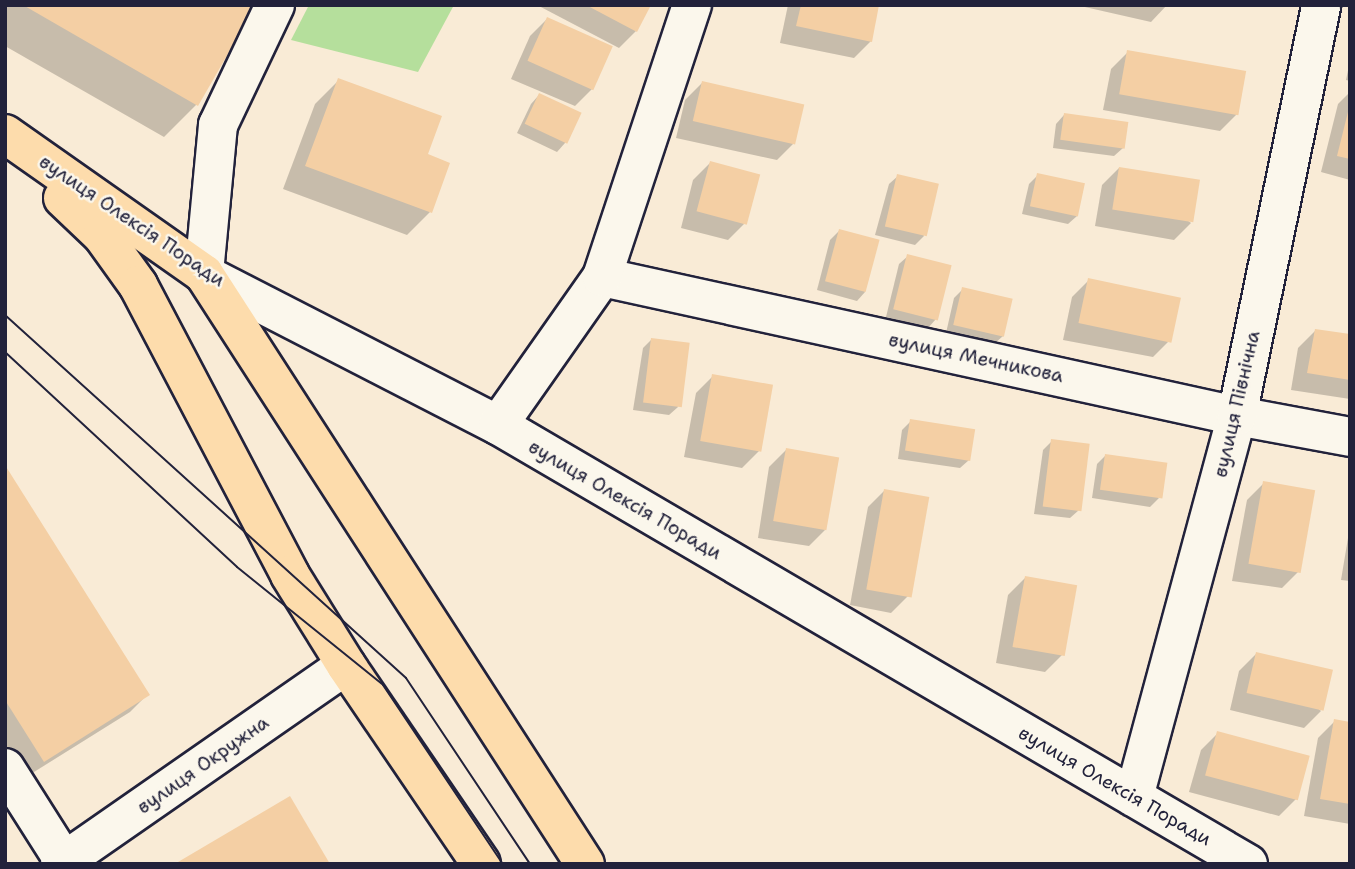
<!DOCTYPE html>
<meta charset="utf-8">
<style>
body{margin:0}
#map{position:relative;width:1355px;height:869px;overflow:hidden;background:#f9ebd6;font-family:"Shantell Sans",sans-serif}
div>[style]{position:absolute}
.green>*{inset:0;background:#b5df9c}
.shadow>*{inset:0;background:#0003}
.building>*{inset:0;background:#f4cfa4;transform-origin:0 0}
.roads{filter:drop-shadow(2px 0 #22223b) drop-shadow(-2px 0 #22223b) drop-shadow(0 2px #22223b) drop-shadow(0 -2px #22223b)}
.minor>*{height:38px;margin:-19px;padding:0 19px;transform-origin:19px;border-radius:19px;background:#fbf7ec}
.major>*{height:38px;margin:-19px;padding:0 19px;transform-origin:19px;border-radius:19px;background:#fddcac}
.tram>*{height:2px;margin:-1px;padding:0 1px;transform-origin:1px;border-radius:1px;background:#22223b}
span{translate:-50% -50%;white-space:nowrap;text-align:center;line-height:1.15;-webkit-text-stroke:5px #fbf7ec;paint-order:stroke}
.street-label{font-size:19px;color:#22223b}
.frame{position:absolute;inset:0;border:7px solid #22223b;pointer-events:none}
</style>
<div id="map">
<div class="green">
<div style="clip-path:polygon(309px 5px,454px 5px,418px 72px,291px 40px)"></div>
</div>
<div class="shadow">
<div style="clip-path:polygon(5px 5px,254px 5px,196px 105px,164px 137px,5px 46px)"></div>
<div style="clip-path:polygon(537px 5px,649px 5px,636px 31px,619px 48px)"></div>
<div style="clip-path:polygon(788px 5px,878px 5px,871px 41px,854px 58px,780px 43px)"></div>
<div style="clip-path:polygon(1076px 5px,1167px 5px,1151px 22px)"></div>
<div style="clip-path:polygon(547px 19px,592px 89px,575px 106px,511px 79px,530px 36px)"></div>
<div style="clip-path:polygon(1128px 52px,1237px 114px,1220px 131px,1103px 110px,1111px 69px)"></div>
<div style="clip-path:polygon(1350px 61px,1350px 81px,1346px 80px)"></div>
<div style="clip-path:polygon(339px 80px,426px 155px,430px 212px,407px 235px,283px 189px,315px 104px)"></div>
<div style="clip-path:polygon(702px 83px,794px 143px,777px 160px,676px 138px,685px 100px)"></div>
<div style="clip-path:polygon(1350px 92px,1350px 180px,1321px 172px,1338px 104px)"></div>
<div style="clip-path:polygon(539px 95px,580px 114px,565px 143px,557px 152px,517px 133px,531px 104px)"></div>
<div style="clip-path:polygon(1064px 115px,1123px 148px,1114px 156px,1053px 148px,1056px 124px)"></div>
<div style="clip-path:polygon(710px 163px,745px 223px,728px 240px,681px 228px,693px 180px)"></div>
<div style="clip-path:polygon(1119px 168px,1191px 223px,1174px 240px,1095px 226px,1102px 185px)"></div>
<div style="clip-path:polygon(1038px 175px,1077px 216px,1068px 224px,1022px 214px,1029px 184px)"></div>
<div style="clip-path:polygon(898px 176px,924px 236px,915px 245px,875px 235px,889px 184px)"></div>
<div style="clip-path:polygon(839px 231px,865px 292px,857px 301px,817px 290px,830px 240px)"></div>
<div style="clip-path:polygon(908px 256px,936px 319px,928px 328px,886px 317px,899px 264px)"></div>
<div style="clip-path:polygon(1089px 280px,1170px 340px,1153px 357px,1063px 340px,1072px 297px)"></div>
<div style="clip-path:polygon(963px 289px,1003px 336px,994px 344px,946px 333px,954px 298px)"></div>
<div style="clip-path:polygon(1315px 331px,1350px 336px,1350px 399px,1291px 390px,1298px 348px)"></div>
<div style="clip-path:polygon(652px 339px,678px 407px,669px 415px,633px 410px,643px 348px)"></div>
<div style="clip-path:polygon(713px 376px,759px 451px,742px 468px,684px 457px,696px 393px)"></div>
<div style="clip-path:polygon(911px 421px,969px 460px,960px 468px,898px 459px,902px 430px)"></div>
<div style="clip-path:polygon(1052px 441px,1079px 510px,1070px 518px,1034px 514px,1043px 450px)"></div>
<div style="clip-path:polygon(786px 450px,826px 529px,809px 546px,758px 538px,769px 467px)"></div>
<div style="clip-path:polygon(1105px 456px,1159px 498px,1150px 507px,1092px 498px,1097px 464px)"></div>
<div style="clip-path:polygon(5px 468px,147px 695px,130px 712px,26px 777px,5px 744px)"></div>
<div style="clip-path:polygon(1264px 483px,1299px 571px,1282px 588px,1232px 581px,1247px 500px)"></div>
<div style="clip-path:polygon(885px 490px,908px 596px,891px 613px,850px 605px,868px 507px)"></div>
<div style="clip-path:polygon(1350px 526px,1350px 581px,1341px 580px)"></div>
<div style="clip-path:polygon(1025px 578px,1062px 655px,1045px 672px,996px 663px,1008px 595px)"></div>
<div style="clip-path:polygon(1256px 654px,1321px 711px,1304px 728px,1230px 710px,1239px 671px)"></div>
<div style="clip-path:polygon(1335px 721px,1350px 723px,1350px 824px,1304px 816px,1318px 738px)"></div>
<div style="clip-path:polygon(1218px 733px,1296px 799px,1279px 816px,1189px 792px,1201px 750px)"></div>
</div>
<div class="building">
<div style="clip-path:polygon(23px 5px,256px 5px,198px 106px)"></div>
<div style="clip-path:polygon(586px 5px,651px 5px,637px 32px)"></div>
<div style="clip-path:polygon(801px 5px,879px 5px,872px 42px,796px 26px)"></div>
<div style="left:547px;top:17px;width:72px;height:48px;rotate:24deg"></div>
<div style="left:1127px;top:50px;width:121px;height:45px;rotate:10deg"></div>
<div style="clip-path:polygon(338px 78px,442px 116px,428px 154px,450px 163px,432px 213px,305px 166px)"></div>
<div style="left:702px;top:81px;width:105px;height:41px;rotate:13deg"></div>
<div style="left:539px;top:93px;width:47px;height:34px;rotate:25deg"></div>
<div style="clip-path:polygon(1349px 108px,1350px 108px,1350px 159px,1337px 156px)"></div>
<div style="left:1064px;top:113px;width:65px;height:27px;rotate:8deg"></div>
<div style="left:710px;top:161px;width:52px;height:52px;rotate:15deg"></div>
<div style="left:1119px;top:167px;width:82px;height:43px;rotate:9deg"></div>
<div style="left:1037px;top:173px;width:49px;height:34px;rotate:12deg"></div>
<div style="left:897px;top:174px;width:43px;height:54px;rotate:13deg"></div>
<div style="left:839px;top:229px;width:42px;height:54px;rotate:15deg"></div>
<div style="left:907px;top:254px;width:46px;height:57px;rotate:14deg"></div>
<div style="left:1088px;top:278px;width:95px;height:46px;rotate:12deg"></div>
<div style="left:962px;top:287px;width:52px;height:39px;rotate:13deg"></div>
<div style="clip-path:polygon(1315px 329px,1350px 334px,1350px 380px,1307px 373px)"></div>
<div style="left:651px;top:338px;width:39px;height:65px;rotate:7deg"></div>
<div style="left:712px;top:374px;width:62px;height:68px;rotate:10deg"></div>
<div style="left:910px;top:419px;width:66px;height:32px;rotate:9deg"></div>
<div style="left:1051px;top:439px;width:39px;height:68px;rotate:7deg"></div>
<div style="left:786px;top:448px;width:54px;height:74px;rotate:10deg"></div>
<div style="left:1105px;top:454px;width:63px;height:36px;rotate:8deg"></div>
<div style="clip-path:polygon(5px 465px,150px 695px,44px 762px,5px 700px)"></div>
<div style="left:1263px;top:481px;width:53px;height:84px;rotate:10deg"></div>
<div style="left:884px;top:489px;width:46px;height:102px;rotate:10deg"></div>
<div style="left:1025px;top:576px;width:53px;height:72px;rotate:10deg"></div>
<div style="left:1256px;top:652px;width:79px;height:42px;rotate:13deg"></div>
<div style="clip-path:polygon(1334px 719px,1350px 722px,1350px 804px,1320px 799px)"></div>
<div style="left:1217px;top:731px;width:96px;height:46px;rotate:15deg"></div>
<div style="clip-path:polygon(290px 796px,330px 864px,179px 864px,178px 862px)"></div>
</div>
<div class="roads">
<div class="minor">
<div style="left:275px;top:5px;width:133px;rotate:115.4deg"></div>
<div style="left:218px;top:125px;width:150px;rotate:95.4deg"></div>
<div style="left:204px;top:274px;width:331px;rotate:27.2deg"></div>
<div style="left:498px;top:425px;width:869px;rotate:30.34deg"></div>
<div style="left:602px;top:277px;width:650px;rotate:12.35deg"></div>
<div style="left:1237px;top:416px;width:115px;rotate:10.5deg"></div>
<div style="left:498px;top:425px;width:181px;rotate:-54.9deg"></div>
<div style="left:602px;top:277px;width:287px;rotate:-71.7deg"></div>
<div style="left:5px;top:768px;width:110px;rotate:57.6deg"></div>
<div style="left:1134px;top:797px;width:395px;rotate:-74.9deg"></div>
<div style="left:1237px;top:416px;width:419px;rotate:-78.4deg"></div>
<div style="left:60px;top:864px;width:348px;rotate:-34.8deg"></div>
</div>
<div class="major">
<div style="left:5px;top:134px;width:243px;rotate:35.1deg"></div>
<div style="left:204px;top:274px;width:702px;rotate:57.15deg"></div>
<div style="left:63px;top:198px;width:54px;rotate:43.5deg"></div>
<div style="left:102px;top:235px;width:62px;rotate:54.2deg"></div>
<div style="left:138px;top:285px;width:327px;rotate:62.3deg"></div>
<div style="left:290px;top:575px;width:106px;rotate:58.1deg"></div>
<div style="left:346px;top:665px;width:240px;rotate:55.8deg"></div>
</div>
</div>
<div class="tram">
<div style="left:5px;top:315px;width:541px;rotate:42.15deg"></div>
<div style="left:406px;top:678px;width:224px;rotate:56.3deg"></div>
<div style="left:5px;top:352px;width:316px;rotate:42.8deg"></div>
<div style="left:237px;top:567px;width:188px;rotate:38.9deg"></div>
<div style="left:383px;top:685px;width:216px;rotate:56.2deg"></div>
</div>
<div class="street-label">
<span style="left:132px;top:221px;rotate:34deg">вулиця Олексія Поради</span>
<span style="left:976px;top:358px;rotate:12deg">вулиця Мечникова</span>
<span style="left:1237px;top:404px;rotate:-77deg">вулиця Північна</span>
<span style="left:625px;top:500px;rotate:30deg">вулиця Олексія Поради</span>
<span style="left:203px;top:765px;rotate:-35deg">вулиця Окружна</span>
<span style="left:1115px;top:786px;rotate:30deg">вулиця Олексія Поради</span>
</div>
<div class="frame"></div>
</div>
